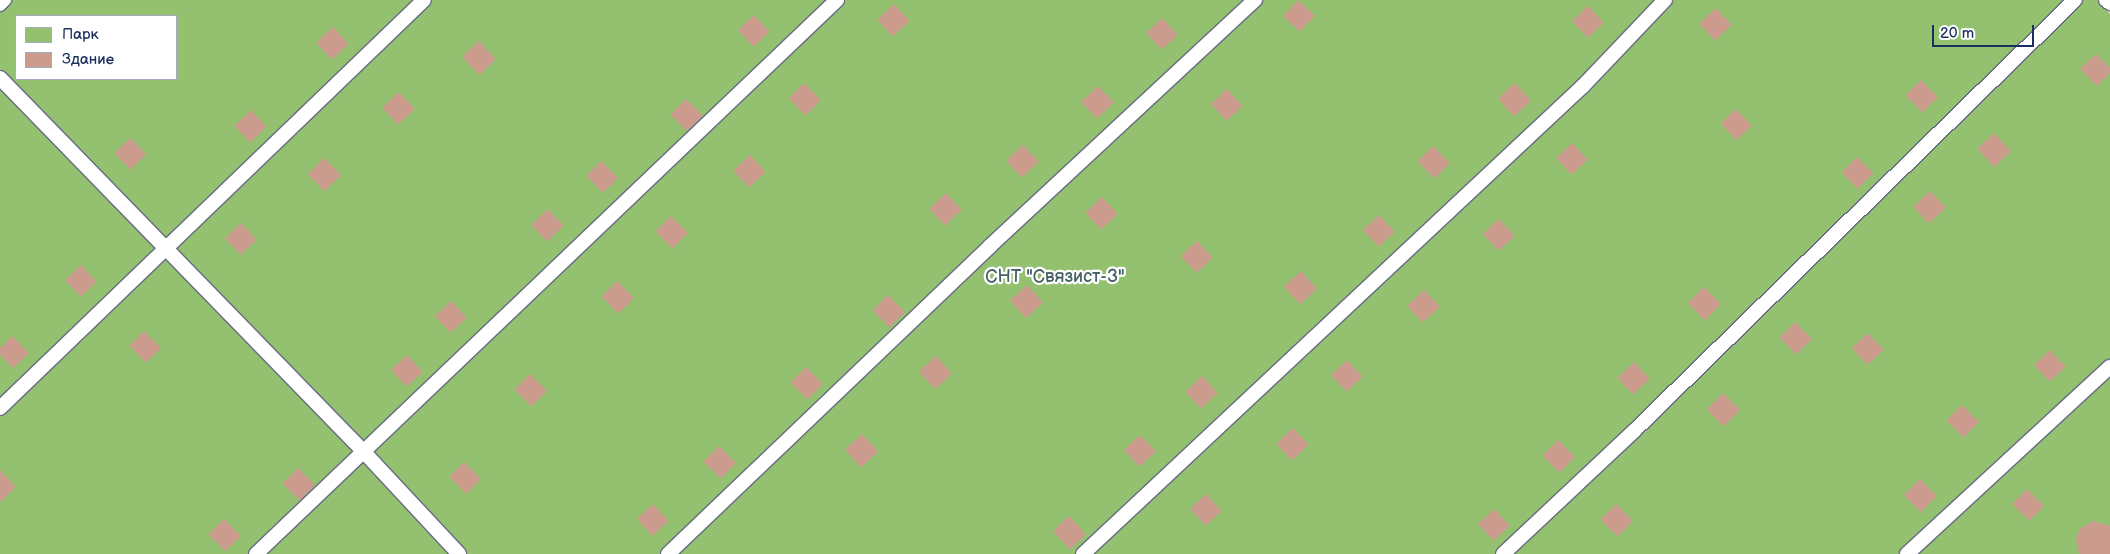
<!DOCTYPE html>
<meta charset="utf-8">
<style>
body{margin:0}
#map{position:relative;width:2110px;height:554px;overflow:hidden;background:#f4dfc4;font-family:"Balsamiq Sans",sans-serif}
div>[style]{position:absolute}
.green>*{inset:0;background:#94c16f}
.building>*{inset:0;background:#cb9c8e;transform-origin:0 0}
.roads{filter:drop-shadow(1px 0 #676d82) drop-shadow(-1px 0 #676d82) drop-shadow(0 1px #676d82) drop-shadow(0 -1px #676d82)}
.service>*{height:14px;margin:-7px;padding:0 7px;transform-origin:7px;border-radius:7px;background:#fff}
span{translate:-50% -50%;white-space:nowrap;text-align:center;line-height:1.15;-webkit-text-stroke:4.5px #fff;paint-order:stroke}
.park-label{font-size:18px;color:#456264}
.legend{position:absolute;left:15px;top:15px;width:162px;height:65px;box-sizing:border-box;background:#fff;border:1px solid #a4acbf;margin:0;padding:6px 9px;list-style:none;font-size:15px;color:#1b2f5e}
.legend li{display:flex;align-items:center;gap:10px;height:25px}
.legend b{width:25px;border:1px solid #a4acbf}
.scale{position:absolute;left:1932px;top:25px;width:102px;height:22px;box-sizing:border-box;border:2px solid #1b2f5e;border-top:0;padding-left:6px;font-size:15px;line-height:18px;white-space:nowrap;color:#1b2f5e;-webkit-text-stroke:4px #fff;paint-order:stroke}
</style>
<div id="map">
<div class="green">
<div style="clip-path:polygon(evenodd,0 0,2097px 0,2110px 14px,2110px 554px,0 554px,0 0,16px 16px,176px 16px,176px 79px,16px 79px,16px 16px)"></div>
</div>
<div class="building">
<div style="left:1298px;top:0;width:23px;height:22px;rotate:43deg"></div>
<div style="left:894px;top:4px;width:23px;height:23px;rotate:47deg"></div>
<div style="left:1588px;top:6px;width:23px;height:22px;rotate:47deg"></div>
<div style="left:1716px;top:8px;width:23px;height:23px;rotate:47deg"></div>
<div style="left:754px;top:15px;width:23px;height:22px;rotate:47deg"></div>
<div style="left:1162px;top:18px;width:23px;height:22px;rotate:47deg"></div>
<div style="left:333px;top:27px;width:23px;height:23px;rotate:47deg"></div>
<div style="left:479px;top:41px;width:25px;height:23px;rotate:47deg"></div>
<div style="clip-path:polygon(2096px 54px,2110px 68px,2110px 73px,2097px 86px,2080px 69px)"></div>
<div style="left:1921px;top:80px;width:24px;height:22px;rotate:45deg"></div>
<div style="left:804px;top:83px;width:24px;height:22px;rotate:45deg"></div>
<div style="left:1515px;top:83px;width:24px;height:23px;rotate:48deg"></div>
<div style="left:1098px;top:86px;width:23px;height:23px;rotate:47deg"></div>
<div style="left:1227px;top:89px;width:23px;height:22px;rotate:47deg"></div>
<div style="left:399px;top:92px;width:23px;height:23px;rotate:47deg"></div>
<div style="left:686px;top:99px;width:24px;height:22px;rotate:45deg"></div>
<div style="left:1736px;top:109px;width:23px;height:21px;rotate:47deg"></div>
<div style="left:251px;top:110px;width:23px;height:23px;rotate:47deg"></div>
<div style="left:1994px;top:133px;width:25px;height:23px;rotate:47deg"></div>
<div style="left:130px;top:138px;width:23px;height:22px;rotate:45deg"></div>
<div style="left:1572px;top:143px;width:23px;height:22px;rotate:47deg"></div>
<div style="left:1023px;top:145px;width:23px;height:23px;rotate:47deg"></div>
<div style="left:1433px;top:146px;width:24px;height:22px;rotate:45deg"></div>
<div style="left:750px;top:155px;width:23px;height:23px;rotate:47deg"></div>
<div style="left:1857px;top:157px;width:23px;height:22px;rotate:45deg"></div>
<div style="left:324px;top:158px;width:24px;height:23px;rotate:45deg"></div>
<div style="left:601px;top:161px;width:24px;height:21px;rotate:45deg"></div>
<div style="left:1930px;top:191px;width:23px;height:23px;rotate:47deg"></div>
<div style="left:946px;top:193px;width:23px;height:23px;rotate:47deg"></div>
<div style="left:1102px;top:197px;width:23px;height:23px;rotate:47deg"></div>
<div style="left:548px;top:209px;width:23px;height:23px;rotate:47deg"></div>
<div style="left:1379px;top:215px;width:23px;height:22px;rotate:47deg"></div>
<div style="left:671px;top:216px;width:24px;height:22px;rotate:45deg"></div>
<div style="left:1499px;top:219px;width:23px;height:22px;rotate:47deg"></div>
<div style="left:241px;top:223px;width:23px;height:22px;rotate:47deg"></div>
<div style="left:1197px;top:241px;width:23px;height:22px;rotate:47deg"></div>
<div style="left:81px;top:265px;width:23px;height:22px;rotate:47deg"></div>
<div style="left:1301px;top:271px;width:24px;height:23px;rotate:48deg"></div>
<div style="left:617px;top:281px;width:24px;height:22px;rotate:45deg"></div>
<div style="left:1027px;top:285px;width:24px;height:23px;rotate:48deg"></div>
<div style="left:1704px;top:287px;width:24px;height:23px;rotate:45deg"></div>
<div style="left:1424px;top:290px;width:23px;height:23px;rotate:47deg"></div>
<div style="left:888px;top:295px;width:24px;height:22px;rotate:45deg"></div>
<div style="left:451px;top:301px;width:23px;height:22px;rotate:47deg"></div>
<div style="left:1795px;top:322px;width:24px;height:22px;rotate:45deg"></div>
<div style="left:144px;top:331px;width:24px;height:21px;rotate:45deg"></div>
<div style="left:1868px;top:333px;width:23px;height:22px;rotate:47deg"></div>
<div style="clip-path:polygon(12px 336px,29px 353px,13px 368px,0 355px,0 348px)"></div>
<div style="left:2050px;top:350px;width:23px;height:22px;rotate:47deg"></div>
<div style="left:407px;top:355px;width:23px;height:22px;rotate:47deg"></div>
<div style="left:936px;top:356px;width:24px;height:23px;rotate:48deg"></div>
<div style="left:1347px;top:360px;width:23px;height:22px;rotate:47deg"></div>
<div style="left:1634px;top:362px;width:23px;height:23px;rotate:47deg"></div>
<div style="left:806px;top:367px;width:24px;height:22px;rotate:45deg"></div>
<div style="left:530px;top:374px;width:24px;height:22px;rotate:45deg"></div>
<div style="left:1202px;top:376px;width:23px;height:23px;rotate:47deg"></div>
<div style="left:1723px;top:393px;width:24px;height:23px;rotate:45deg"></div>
<div style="left:1962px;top:405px;width:24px;height:22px;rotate:45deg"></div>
<div style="left:1293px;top:428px;width:23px;height:23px;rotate:47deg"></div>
<div style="left:862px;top:434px;width:24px;height:23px;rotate:48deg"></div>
<div style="left:1140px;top:435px;width:23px;height:22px;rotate:47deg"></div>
<div style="left:1558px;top:440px;width:24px;height:22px;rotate:45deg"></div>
<div style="left:719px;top:446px;width:24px;height:22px;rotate:45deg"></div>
<div style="left:464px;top:462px;width:24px;height:21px;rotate:45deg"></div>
<div style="left:298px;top:468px;width:24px;height:22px;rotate:45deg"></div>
<div style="clip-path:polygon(0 470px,16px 487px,0 502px)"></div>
<div style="left:1920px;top:479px;width:24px;height:23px;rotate:45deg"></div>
<div style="left:2027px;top:489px;width:24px;height:21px;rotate:45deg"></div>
<div style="left:1206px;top:494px;width:23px;height:22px;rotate:47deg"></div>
<div style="left:653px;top:504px;width:23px;height:22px;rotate:47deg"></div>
<div style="left:1616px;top:504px;width:24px;height:22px;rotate:45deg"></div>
<div style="left:1494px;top:509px;width:23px;height:22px;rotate:47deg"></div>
<div style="left:1069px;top:516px;width:25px;height:22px;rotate:47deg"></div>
<div style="left:224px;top:519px;width:24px;height:22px;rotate:45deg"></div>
<div style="clip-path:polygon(2093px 521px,2110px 526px,2110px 554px,2079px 554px,2076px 541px,2077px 534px,2081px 528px)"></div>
</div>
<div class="roads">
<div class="service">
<div style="left:2106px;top:0;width:5px;rotate:37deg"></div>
<div style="left:0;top:4px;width:6px;rotate:-45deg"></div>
<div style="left:0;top:78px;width:520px;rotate:45.78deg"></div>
<div style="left:363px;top:451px;width:141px;rotate:47deg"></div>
<div style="left:0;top:408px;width:588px;rotate:-43.9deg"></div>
<div style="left:256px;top:554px;width:803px;rotate:-43.64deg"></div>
<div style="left:668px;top:554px;width:446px;rotate:-43.7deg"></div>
<div style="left:990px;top:246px;width:362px;rotate:-42.9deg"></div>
<div style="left:1083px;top:554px;width:685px;rotate:-43.11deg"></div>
<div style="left:1583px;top:86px;width:119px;rotate:-46.4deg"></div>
<div style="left:1503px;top:554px;width:181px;rotate:-43.2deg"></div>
<div style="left:1635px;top:430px;width:615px;rotate:-44.34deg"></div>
<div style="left:1907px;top:554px;width:276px;rotate:-42.7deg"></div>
</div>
</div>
<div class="park-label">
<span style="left:1055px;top:277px">СНТ "Связист-3"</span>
</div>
<ul class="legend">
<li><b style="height:14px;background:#94c16f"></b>Парк</li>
<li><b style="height:14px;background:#cb9c8e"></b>Здание</li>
</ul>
<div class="scale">20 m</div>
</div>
